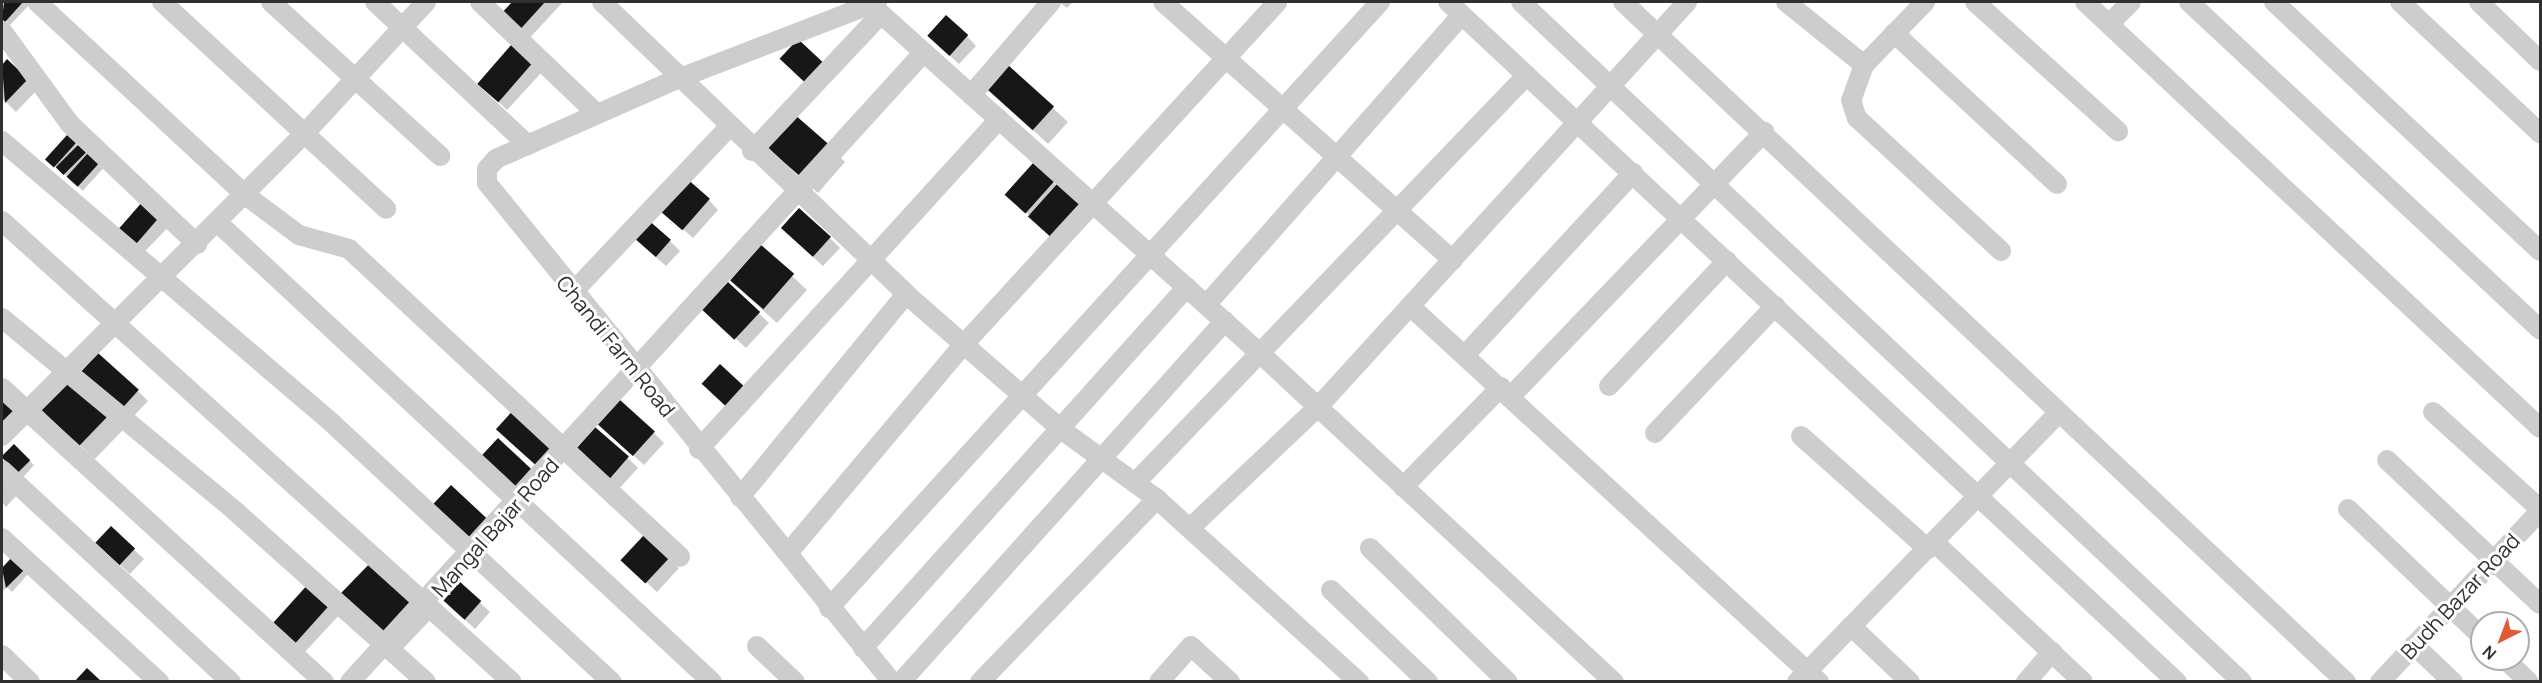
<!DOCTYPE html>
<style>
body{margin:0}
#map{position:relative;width:2542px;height:683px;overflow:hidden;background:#fff;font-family:Manrope,sans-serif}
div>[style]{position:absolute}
.shadow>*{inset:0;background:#0003;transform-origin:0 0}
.building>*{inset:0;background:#171717;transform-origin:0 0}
.street>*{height:20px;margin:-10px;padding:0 10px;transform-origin:10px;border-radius:10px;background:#cdcdcd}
span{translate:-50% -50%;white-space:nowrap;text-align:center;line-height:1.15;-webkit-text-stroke:6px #fff;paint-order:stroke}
.street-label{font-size:21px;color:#303030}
.frame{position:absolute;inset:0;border:3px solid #303030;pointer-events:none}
.north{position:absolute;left:2470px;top:611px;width:60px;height:60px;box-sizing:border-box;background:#fff;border:2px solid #acacac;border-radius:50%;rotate:222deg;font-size:16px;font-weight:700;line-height:24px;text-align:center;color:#303030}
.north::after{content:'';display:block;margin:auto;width:21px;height:27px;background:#e05939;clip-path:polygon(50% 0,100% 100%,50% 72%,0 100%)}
</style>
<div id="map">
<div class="shadow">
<div style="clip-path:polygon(6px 2px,29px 2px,31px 3px,10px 25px,2px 17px)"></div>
<div style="clip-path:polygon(514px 2px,563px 2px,526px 42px,500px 17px)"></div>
<div style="clip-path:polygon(1059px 2px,1073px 2px,1067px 8px)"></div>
<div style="clip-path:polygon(967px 36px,976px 46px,959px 64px,938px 45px)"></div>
<div style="clip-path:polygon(513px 46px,541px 73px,507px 110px,489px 93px)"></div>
<div style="clip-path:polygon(7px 62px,37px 90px,16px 112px,2px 98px,2px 67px)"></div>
<div style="clip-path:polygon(1008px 67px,1068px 122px,1048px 144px,1003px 102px)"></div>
<div style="left:68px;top:137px;width:47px;height:30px;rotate:42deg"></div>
<div style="clip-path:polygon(830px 147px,845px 162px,818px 193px,782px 161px)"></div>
<div style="clip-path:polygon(1034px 164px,1057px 186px,1030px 216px,1016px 204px)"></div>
<div style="clip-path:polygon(709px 200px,718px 210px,693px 238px,669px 217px)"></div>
<div style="left:143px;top:203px;width:35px;height:36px;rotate:44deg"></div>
<div style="clip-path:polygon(792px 238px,830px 238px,840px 248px,823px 266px)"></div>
<div style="clip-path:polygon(670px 241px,680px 251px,666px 266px,642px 245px)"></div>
<div style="clip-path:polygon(761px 247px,807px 290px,777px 323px,745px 294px)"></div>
<div style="clip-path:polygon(728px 285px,769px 323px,746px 348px,715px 320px)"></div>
<div style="left:72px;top:379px;width:72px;height:42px;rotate:44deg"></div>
<div style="clip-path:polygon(91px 385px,138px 391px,148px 401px,130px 420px)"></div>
<div style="left:595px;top:429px;width:58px;height:28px;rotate:42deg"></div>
<div style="clip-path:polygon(654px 433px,664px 443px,644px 465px,610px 434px)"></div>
<div style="left:14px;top:447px;width:27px;height:16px;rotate:42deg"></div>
<div style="clip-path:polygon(2px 478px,18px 494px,6px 507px,2px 502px)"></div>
<div style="clip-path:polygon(111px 528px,144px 559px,130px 574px,107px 553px)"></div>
<div style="clip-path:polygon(669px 558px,679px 568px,657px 592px,633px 570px)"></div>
<div style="clip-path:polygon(12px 559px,28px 574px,12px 592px,7px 587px,2px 592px,2px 570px)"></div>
<div style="clip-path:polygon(459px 583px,490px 612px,475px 629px,453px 609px)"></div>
<div style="clip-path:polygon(310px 584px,341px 613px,305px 652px,284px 633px)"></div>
<div style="clip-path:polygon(341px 597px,434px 616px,399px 653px)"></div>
</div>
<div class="building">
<div style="clip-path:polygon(4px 2px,23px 2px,5px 22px,2px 19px)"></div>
<div style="clip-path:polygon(512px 2px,545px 2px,516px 34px,498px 17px)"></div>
<div style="left:946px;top:15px;width:30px;height:28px;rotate:42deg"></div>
<div style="left:798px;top:39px;width:38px;height:27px;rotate:43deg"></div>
<div style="left:512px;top:44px;width:28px;height:53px;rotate:41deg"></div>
<div style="clip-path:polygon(7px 59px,28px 79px,5px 103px,2px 65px)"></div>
<div style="left:1008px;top:65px;width:62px;height:32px;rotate:42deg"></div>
<div style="left:794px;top:114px;width:49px;height:43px;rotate:41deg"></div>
<div style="left:67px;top:135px;width:12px;height:33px;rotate:42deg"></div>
<div style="left:79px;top:144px;width:11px;height:33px;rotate:45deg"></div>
<div style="left:88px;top:153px;width:15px;height:32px;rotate:42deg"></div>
<div style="left:1034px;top:162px;width:28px;height:44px;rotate:42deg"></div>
<div style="left:685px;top:177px;width:33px;height:42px;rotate:41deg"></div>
<div style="left:1058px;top:183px;width:31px;height:45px;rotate:42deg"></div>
<div style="left:143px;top:201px;width:23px;height:40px;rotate:41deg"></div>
<div style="left:799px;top:208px;width:43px;height:27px;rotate:42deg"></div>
<div style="left:646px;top:218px;width:33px;height:23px;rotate:41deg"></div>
<div style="left:761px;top:245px;width:44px;height:47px;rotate:41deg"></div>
<div style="left:728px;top:282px;width:44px;height:38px;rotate:43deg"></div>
<div style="left:98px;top:353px;width:55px;height:29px;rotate:42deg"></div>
<div style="left:720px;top:364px;width:35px;height:27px;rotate:43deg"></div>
<div style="left:72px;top:377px;width:53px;height:45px;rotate:44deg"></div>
<div style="clip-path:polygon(2px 397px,16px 410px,2px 425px)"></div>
<div style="left:620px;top:400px;width:47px;height:33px;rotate:42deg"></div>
<div style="left:516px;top:407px;width:59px;height:30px;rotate:42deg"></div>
<div style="left:595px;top:427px;width:45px;height:31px;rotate:41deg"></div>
<div style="left:498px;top:438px;width:52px;height:28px;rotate:43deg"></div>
<div style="left:14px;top:444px;width:23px;height:18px;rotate:45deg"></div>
<div style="left:451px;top:485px;width:53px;height:28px;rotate:43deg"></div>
<div style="left:111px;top:526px;width:33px;height:23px;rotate:43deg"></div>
<div style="left:645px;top:534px;width:34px;height:36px;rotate:43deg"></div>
<div style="clip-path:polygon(12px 557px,25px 569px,6px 588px,2px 568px)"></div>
<div style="left:376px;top:557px;width:62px;height:54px;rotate:44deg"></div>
<div style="left:459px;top:581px;width:30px;height:25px;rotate:42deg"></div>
<div style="left:310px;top:582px;width:30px;height:56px;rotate:42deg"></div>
<div style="clip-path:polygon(87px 668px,102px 682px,74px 682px)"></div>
</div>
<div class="street">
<div style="left:37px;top:2px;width:282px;rotate:42.8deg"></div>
<div style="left:244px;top:194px;width:69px;rotate:36.7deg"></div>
<div style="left:299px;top:235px;width:52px;rotate:15.6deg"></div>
<div style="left:349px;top:249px;width:452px;rotate:42.9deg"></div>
<div style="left:162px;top:2px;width:305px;rotate:42.7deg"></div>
<div style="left:271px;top:2px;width:229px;rotate:42.3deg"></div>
<div style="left:375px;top:2px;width:209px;rotate:43.1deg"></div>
<div style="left:480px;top:2px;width:162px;rotate:43.7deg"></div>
<div style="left:602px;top:2px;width:422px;rotate:43.8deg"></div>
<div style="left:906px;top:294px;width:207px;rotate:41.1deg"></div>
<div style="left:1062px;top:430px;width:117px;rotate:36deg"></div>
<div style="left:1157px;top:499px;width:273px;rotate:42.2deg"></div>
<div style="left:877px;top:2px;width:214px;rotate:158.9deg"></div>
<div style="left:677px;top:79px;width:198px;rotate:156.2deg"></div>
<div style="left:496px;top:159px;width:13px;rotate:132deg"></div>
<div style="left:487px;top:169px;width:14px;rotate:90deg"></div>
<div style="left:487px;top:183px;width:643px;rotate:50.94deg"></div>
<div style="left:1163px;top:2px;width:388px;rotate:41.7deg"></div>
<div style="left:1448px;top:2px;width:997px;rotate:43.01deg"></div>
<div style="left:1521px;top:2px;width:991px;rotate:43.32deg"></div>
<div style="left:1623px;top:2px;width:993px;rotate:43.24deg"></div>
<div style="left:1786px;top:2px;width:100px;rotate:38.9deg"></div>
<div style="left:1864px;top:65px;width:37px;rotate:110deg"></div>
<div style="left:1851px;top:100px;width:19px;rotate:72deg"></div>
<div style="left:1857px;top:118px;width:196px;rotate:42.7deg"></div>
<div style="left:1975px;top:2px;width:193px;rotate:42.1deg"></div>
<div style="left:2085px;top:2px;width:623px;rotate:43.11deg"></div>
<div style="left:2189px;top:2px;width:480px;rotate:43deg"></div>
<div style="left:2274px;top:2px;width:364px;rotate:43.1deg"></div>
<div style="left:2400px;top:2px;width:192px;rotate:43.1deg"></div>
<div style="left:2479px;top:2px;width:85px;rotate:44deg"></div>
<div style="left:870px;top:4px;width:528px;rotate:41.85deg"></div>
<div style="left:1263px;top:356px;width:479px;rotate:42.9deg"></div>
<div style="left:2109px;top:24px;width:31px;rotate:-45deg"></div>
<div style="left:2px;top:31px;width:115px;rotate:53.8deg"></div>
<div style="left:70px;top:124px;width:175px;rotate:43.4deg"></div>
<div style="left:1894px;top:33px;width:222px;rotate:42.8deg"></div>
<div style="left:1864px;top:65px;width:88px;rotate:-45.9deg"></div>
<div style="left:971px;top:95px;width:123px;rotate:-49.3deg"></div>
<div style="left:2px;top:141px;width:435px;rotate:40.5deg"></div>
<div style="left:333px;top:424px;width:380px;rotate:42.8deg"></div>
<div style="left:752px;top:151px;width:188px;rotate:-46.7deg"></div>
<div style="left:2px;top:221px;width:687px;rotate:42.11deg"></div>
<div style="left:217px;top:222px;width:676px;rotate:42.9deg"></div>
<div style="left:573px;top:292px;width:226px;rotate:-46.6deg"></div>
<div style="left:1207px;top:304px;width:385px;rotate:-48.6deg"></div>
<div style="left:1410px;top:306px;width:556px;rotate:42.59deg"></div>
<div style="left:2px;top:318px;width:303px;rotate:39.6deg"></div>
<div style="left:235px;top:511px;width:256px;rotate:41.8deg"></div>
<div style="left:1465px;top:355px;width:248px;rotate:-47.3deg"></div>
<div style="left:1609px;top:386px;width:172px;rotate:-46.7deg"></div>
<div style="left:2px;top:388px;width:436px;rotate:42.4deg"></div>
<div style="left:1511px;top:396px;width:366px;rotate:-46.2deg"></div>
<div style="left:2433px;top:412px;width:144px;rotate:42.2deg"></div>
<div style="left:1655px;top:433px;width:175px;rotate:-46.6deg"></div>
<div style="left:2px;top:436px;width:430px;rotate:-45deg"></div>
<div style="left:306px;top:132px;width:177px;rotate:-47.3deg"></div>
<div style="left:1801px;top:436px;width:170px;rotate:41.7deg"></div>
<div style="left:699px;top:449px;width:446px;rotate:-47.7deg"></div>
<div style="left:2387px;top:460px;width:210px;rotate:43.3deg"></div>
<div style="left:2px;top:470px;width:312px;rotate:42.8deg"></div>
<div style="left:1136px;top:482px;width:564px;rotate:-46.15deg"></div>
<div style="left:1403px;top:487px;width:140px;rotate:-45.6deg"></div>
<div style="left:740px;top:497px;width:262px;rotate:-50.7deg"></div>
<div style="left:2348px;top:509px;width:185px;rotate:43.7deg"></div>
<div style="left:1190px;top:528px;width:176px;rotate:-43.4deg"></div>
<div style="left:1318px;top:407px;width:548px;rotate:-47.66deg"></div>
<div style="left:2px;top:538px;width:213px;rotate:42.5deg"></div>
<div style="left:1934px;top:542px;width:204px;rotate:43.2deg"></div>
<div style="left:1370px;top:548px;width:192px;rotate:44.2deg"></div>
<div style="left:788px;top:553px;width:275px;rotate:-49.9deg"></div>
<div style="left:965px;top:343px;width:462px;rotate:-47.5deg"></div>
<div style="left:1331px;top:590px;width:134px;rotate:43.5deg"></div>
<div style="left:829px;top:608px;width:819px;rotate:-47.72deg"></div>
<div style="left:1851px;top:626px;width:81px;rotate:43.5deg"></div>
<div style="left:2414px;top:645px;width:54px;rotate:43.5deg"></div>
<div style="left:757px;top:646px;width:52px;rotate:43.5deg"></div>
<div style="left:863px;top:648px;width:485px;rotate:-48.1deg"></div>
<div style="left:2px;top:655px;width:39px;rotate:44deg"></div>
<div style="left:2505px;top:659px;width:33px;rotate:44deg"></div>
<div style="left:350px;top:682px;width:852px;rotate:-47.66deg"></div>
<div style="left:901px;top:682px;width:485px;rotate:-48.1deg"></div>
<div style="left:980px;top:682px;width:255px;rotate:-46deg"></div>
<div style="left:1159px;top:682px;width:48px;rotate:-48.4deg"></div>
<div style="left:1191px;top:646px;width:53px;rotate:42.7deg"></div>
<div style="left:1797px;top:682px;width:373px;rotate:-45.8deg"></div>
<div style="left:2026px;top:682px;width:40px;rotate:-49deg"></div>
<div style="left:2380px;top:682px;width:234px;rotate:-46.9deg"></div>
</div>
<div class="street-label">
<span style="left:616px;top:346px;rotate:51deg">Chandi Farm Road</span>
<span style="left:495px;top:527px;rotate:-48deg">Mangal Bajar Road</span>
<span style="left:2460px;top:596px;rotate:-47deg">Budh Bazar Road</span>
</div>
<div class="frame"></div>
<div class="north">N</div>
</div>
